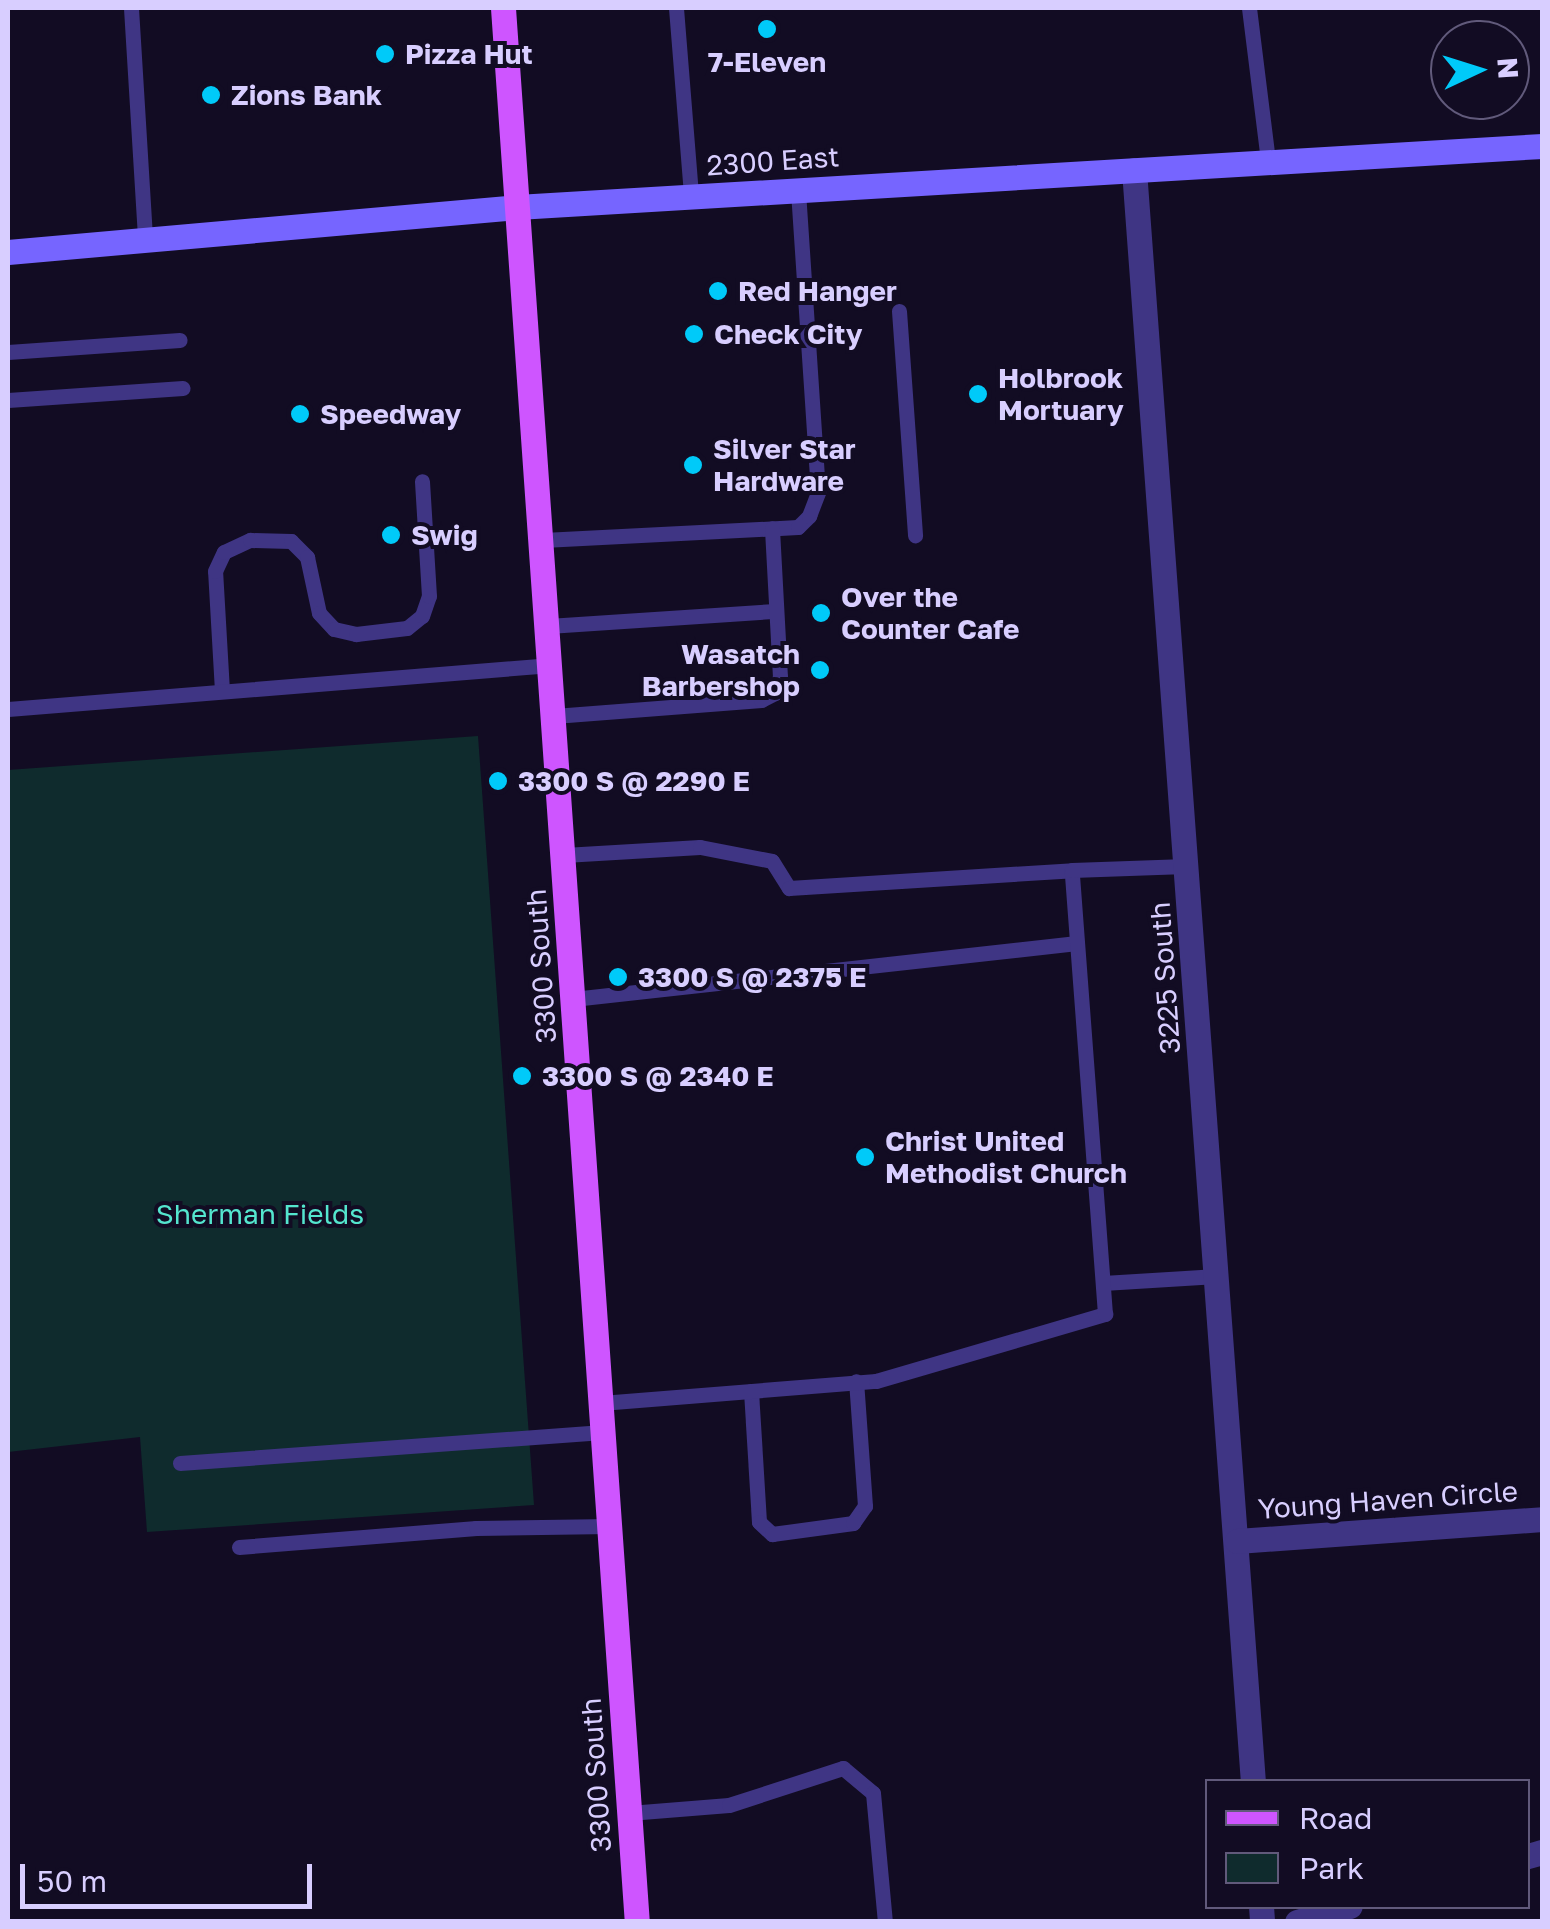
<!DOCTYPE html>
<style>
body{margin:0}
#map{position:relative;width:1550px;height:1929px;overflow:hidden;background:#120c23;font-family:"Golos Text",sans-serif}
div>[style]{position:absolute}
.green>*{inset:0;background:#0f2b2d}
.service>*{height:15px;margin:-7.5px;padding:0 7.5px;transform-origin:7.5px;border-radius:7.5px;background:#3f3584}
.minor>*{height:25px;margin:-12.5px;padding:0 12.5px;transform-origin:12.5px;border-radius:12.5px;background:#3f3584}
.secondary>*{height:25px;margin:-12.5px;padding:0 12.5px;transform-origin:12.5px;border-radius:12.5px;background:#7665ff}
.primary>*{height:25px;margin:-12.5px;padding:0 12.5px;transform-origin:12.5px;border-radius:12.5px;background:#ce55ff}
.dots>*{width:28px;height:28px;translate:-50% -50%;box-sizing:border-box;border:5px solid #120c23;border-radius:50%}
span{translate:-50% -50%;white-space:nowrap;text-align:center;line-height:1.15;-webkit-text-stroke:8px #120c23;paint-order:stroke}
.poi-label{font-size:28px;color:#d8ceff;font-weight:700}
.left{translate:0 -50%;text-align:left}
.right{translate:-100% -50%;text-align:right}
.street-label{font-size:28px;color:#d8ceff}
.park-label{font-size:28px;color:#54e5ce}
.frame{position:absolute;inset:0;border:10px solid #d8ceff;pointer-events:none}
.legend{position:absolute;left:1205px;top:1779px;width:325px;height:130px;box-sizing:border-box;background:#120c23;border:2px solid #615a7b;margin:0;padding:12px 18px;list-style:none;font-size:30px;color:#d8ceff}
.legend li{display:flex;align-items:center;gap:20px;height:50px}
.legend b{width:50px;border:2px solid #615a7b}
.north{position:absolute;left:1430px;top:20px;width:100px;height:100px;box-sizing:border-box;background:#120c23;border:2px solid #615a7b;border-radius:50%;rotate:86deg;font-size:28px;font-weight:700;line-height:40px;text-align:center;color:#d8ceff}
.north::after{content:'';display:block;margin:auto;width:35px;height:45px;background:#00caf9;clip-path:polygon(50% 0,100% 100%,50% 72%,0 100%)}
.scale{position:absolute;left:20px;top:1864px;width:292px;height:45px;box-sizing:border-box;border:5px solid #d8ceff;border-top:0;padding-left:12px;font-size:30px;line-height:35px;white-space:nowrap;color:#d8ceff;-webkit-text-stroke:8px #120c23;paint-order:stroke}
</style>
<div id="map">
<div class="green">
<div style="clip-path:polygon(478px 736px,534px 1505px,147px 1532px,140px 1437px,8px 1452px,8px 770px)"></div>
</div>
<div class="service">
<div style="left:131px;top:8px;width:232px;rotate:86.5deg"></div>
<div style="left:676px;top:8px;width:189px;rotate:85.4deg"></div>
<div style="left:1249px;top:8px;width:154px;rotate:82.9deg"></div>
<div style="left:899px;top:311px;width:225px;rotate:85.9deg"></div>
<div style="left:8px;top:352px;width:172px;rotate:-4deg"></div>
<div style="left:8px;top:400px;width:175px;rotate:-3.9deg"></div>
<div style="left:543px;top:540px;width:255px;rotate:-2.9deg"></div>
<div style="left:798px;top:527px;width:16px;rotate:-45deg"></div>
<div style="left:809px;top:516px;width:26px;rotate:-69deg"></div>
<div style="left:818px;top:492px;width:304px;rotate:-93.8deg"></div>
<div style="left:548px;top:626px;width:228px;rotate:-3.8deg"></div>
<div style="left:222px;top:691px;width:120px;rotate:-93.3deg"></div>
<div style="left:215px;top:571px;width:21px;rotate:-65deg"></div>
<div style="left:224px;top:552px;width:29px;rotate:-25deg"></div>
<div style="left:250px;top:540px;width:41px;rotate:1.4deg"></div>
<div style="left:291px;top:541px;width:23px;rotate:45deg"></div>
<div style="left:307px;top:557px;width:57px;rotate:77.9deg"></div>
<div style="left:319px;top:613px;width:22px;rotate:47deg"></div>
<div style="left:334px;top:629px;width:23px;rotate:13deg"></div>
<div style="left:356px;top:634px;width:51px;rotate:-6.7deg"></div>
<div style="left:407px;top:628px;width:19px;rotate:-39deg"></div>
<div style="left:422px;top:616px;width:21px;rotate:-71deg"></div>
<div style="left:429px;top:596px;width:115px;rotate:-93.5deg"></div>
<div style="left:8px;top:709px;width:545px;rotate:-4.63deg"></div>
<div style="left:554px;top:716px;width:208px;rotate:-4.4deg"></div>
<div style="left:761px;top:700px;width:16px;rotate:-27deg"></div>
<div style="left:775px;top:693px;width:17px;rotate:-73deg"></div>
<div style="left:780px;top:677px;width:149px;rotate:-93.1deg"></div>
<div style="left:564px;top:855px;width:136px;rotate:-3.4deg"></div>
<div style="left:700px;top:847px;width:73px;rotate:11deg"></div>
<div style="left:772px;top:861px;width:32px;rotate:58deg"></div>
<div style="left:789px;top:888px;width:284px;rotate:-3.6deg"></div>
<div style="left:573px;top:999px;width:507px;rotate:-6.34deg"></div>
<div style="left:1103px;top:1283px;width:114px;rotate:-3.5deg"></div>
<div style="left:751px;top:1391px;width:131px;rotate:86.5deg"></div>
<div style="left:759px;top:1522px;width:18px;rotate:43deg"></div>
<div style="left:772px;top:1534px;width:82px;rotate:-7.7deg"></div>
<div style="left:853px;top:1523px;width:21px;rotate:-55deg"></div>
<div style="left:865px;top:1506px;width:125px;rotate:-94.1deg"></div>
<div style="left:601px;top:1403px;width:276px;rotate:-4.6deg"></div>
<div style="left:876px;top:1381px;width:239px;rotate:-16.3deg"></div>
<div style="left:1105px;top:1314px;width:445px;rotate:-94.3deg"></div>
<div style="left:1072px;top:870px;width:114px;rotate:-2deg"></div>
<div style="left:180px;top:1463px;width:424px;rotate:-4.2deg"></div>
<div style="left:239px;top:1547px;width:238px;rotate:-4.6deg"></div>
<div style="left:476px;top:1528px;width:134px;rotate:-0.9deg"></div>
<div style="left:629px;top:1813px;width:100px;rotate:-4.6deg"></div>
<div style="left:729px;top:1805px;width:120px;rotate:-18deg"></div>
<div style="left:843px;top:1768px;width:39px;rotate:40deg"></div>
<div style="left:873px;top:1793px;width:130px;rotate:84.7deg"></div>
</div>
<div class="minor">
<div style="left:1134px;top:170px;width:1616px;rotate:85.78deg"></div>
<div style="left:1237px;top:1541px;width:306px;rotate:-4.1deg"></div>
<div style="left:1528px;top:1856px;width:15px;rotate:-16deg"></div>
<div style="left:1261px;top:1906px;width:16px;rotate:86deg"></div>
<div style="left:1297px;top:1922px;width:55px;rotate:-16.8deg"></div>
</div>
<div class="secondary">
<div style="left:8px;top:252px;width:511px;rotate:-5.05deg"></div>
<div style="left:517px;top:207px;width:1027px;rotate:-3.41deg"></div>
</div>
<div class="primary">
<div style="left:503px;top:8px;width:1919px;rotate:86deg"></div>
</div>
<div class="dots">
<div style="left:767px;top:29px;background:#00caf9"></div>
<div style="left:385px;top:54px;background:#00caf9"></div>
<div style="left:211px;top:95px;background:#00caf9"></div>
<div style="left:718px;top:291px;background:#00caf9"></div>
<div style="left:694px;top:334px;background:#00caf9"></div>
<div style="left:978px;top:394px;background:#00caf9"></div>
<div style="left:300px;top:414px;background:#00caf9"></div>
<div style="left:693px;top:465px;background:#00caf9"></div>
<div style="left:391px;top:535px;background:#00caf9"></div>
<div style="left:821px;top:613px;background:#00caf9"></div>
<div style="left:820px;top:670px;background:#00caf9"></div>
<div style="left:498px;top:781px;background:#00caf9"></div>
<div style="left:618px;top:977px;background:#00caf9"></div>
<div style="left:522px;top:1076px;background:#00caf9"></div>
<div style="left:865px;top:1157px;background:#00caf9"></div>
</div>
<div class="poi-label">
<span class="left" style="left:405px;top:54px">Pizza Hut</span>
<span style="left:767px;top:62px">7-Eleven</span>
<span class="left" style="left:231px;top:95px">Zions Bank</span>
<span class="left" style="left:738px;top:291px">Red Hanger</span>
<span class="left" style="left:714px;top:334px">Check City</span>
<span class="left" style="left:998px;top:394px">Holbrook<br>Mortuary</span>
<span class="left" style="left:320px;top:414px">Speedway</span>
<span class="left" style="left:713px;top:465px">Silver Star<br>Hardware</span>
<span class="left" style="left:411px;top:535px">Swig</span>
<span class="left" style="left:841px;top:613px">Over the<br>Counter Cafe</span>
<span class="right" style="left:800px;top:670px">Wasatch<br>Barbershop</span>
<span class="left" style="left:518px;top:781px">3300 S @ 2290 E</span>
<span class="left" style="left:638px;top:977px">3300 S @ 2375 E</span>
<span class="left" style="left:542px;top:1076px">3300 S @ 2340 E</span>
<span class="left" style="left:885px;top:1157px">Christ United<br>Methodist Church</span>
</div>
<div class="street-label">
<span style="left:773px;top:161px;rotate:-4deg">2300 East</span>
<span style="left:541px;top:966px;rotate:-94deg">3300 South</span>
<span style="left:1165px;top:978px;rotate:-94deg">3225 South</span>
<span style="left:1388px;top:1500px;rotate:-4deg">Young Haven Circle</span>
<span style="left:596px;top:1775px;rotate:-94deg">3300 South</span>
</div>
<div class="park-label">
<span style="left:260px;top:1214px">Sherman Fields</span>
</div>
<div class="frame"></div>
<ul class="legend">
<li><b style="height:12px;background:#ce55ff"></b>Road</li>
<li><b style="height:28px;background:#0f2b2d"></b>Park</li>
</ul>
<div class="north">N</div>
<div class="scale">50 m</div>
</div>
